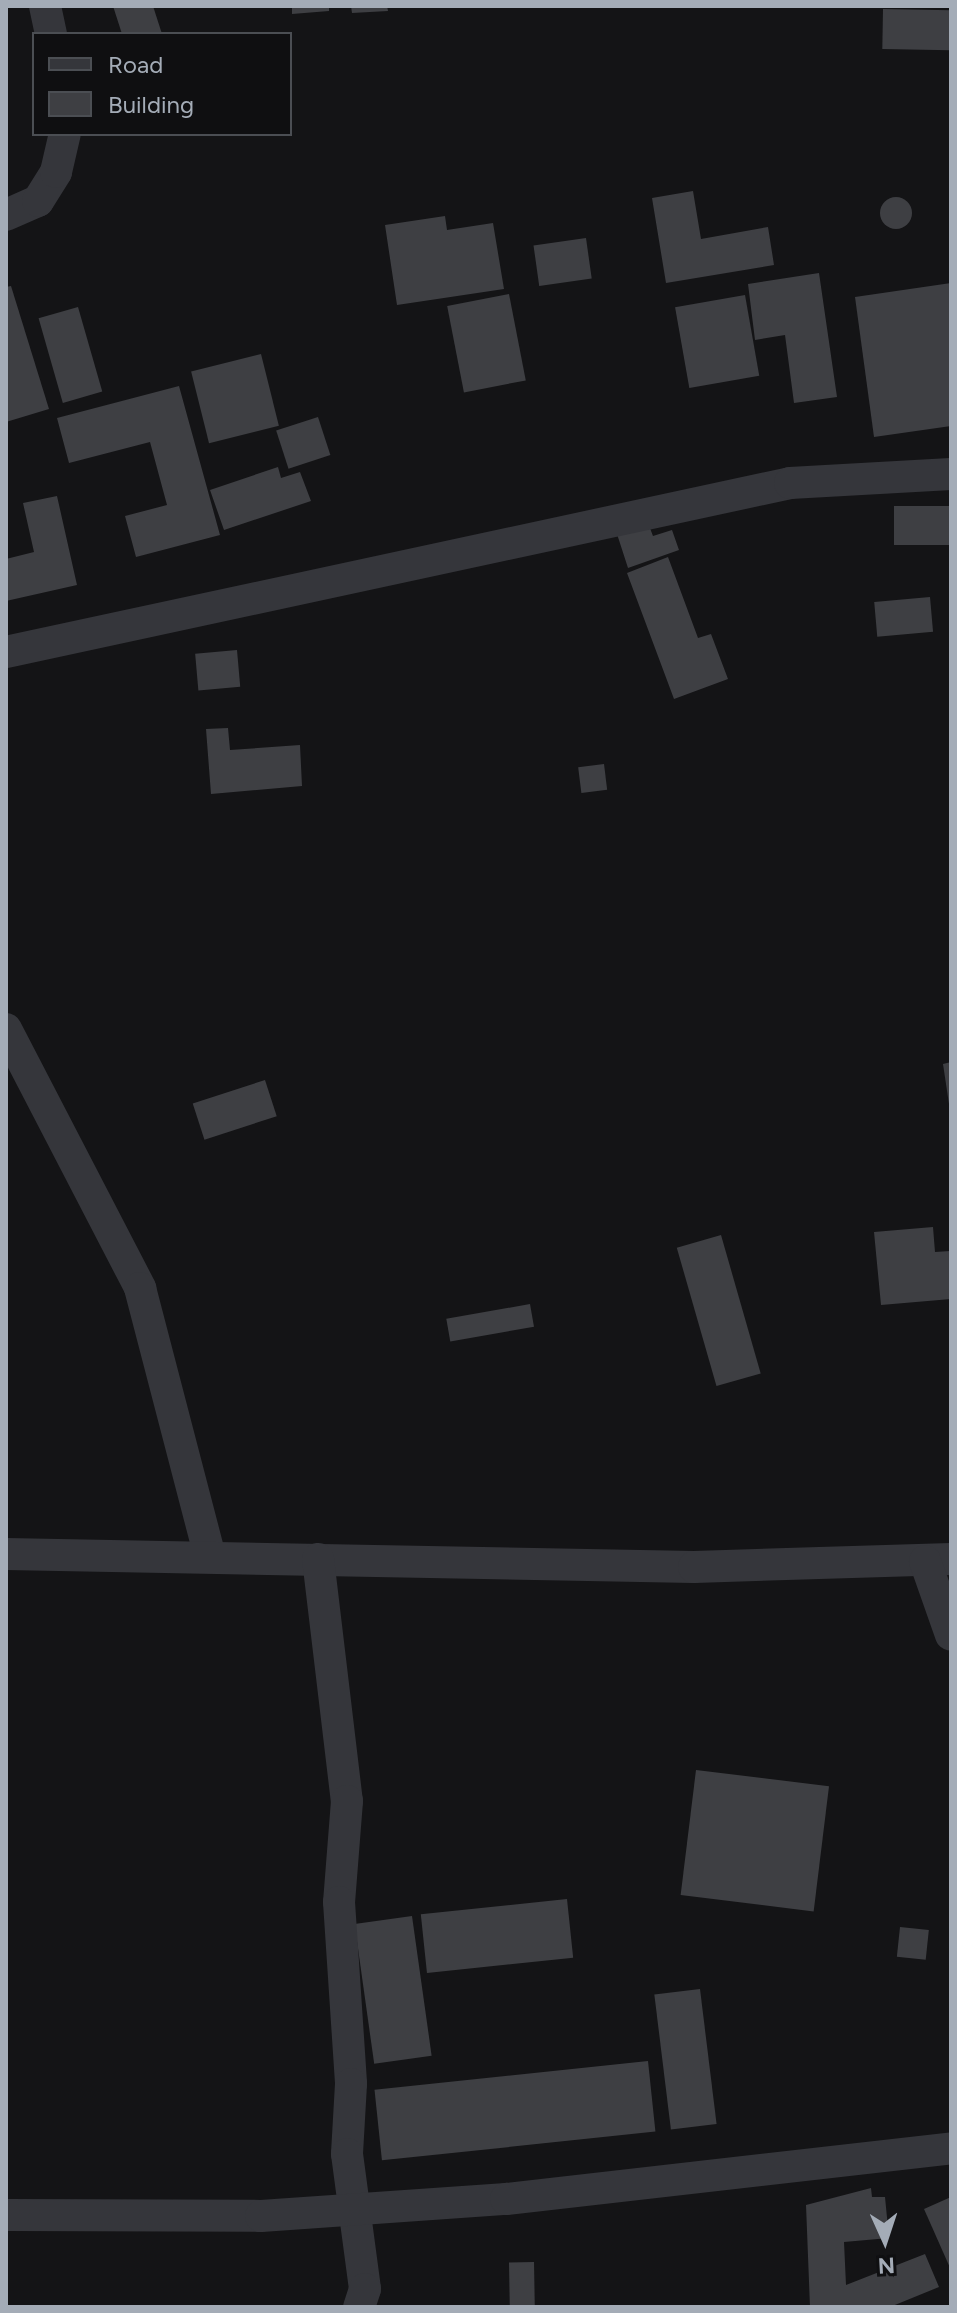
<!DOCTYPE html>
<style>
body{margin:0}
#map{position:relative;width:957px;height:2313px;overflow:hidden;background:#141416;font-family:Figtree,sans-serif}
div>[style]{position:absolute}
.building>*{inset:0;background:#3e3f43;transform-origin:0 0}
.round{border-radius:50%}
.street>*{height:32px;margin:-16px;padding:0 16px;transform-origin:16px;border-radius:16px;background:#35363b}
span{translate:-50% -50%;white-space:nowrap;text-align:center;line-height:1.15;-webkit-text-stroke:6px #0f0f11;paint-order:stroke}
.frame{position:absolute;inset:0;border:8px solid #a4acb7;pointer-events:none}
.legend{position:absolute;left:32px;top:32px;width:260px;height:104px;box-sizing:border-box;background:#0f0f11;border:2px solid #4b4e53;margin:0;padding:10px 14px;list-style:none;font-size:24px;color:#a4acb7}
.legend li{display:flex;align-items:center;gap:16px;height:40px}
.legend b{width:40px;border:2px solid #4b4e53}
.north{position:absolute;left:845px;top:2201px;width:80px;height:80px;-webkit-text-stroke:6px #0f0f11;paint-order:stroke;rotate:177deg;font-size:22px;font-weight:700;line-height:32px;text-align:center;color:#a4acb7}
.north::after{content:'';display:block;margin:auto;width:28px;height:36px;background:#a4acb7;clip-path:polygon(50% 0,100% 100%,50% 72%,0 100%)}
</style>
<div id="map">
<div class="building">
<div style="clip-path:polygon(113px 6px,153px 6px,162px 34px,122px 34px)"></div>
<div style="clip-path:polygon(292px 6px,329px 6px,329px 11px,292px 14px)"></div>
<div style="clip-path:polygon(351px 6px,387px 6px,388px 11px,352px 13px)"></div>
<div style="left:883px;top:9px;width:68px;height:40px;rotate:1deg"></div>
<div style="clip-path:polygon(693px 191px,701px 239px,768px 227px,774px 265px,666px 283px,652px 198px)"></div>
<div class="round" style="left:880px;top:197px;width:32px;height:32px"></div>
<div style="clip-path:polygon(445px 216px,447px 230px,493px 223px,504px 289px,397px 305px,385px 225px)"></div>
<div style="left:586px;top:238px;width:41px;height:53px;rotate:82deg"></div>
<div style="clip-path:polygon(819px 273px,837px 397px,794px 403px,785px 335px,755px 340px,748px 284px)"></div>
<div style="clip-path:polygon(951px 283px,951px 426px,874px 437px,855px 297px)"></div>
<div style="clip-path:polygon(11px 286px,49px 409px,6px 422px,6px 287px)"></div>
<div style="left:509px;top:294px;width:88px;height:63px;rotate:79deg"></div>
<div style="left:745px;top:295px;width:82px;height:71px;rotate:80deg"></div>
<div style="left:78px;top:307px;width:88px;height:41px;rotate:74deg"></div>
<div style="left:261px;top:354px;width:74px;height:72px;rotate:76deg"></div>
<div style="clip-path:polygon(179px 386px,220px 535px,136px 557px,125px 516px,167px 505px,150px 442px,69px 463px,57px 418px)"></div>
<div style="left:318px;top:417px;width:40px;height:44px;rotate:72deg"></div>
<div style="clip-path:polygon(278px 467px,281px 478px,300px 472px,311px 501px,224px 530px,210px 490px)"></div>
<div style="clip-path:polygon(57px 496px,77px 585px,6px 601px,6px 559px,34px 552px,23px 503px)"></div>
<div style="left:951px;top:506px;width:39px;height:57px;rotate:90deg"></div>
<div style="clip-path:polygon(648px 523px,653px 536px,672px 530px,679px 550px,628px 568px,617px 534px)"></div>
<div style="clip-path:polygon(668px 557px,698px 638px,711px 634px,728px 679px,674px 699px,627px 573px)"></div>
<div style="left:930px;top:597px;width:35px;height:56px;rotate:85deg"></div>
<div style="left:237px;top:650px;width:37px;height:42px;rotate:85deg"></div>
<div style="clip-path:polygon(228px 728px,230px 750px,300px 745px,302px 786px,211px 794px,206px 729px)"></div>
<div style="left:604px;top:764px;width:26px;height:26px;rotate:83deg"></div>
<div style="clip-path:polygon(951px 1062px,951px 1103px,949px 1104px,943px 1064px)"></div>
<div style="left:265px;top:1080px;width:38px;height:76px;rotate:72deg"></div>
<div style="clip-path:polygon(933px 1227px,935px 1252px,950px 1251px,951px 1299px,881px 1305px,874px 1232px)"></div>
<div style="left:721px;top:1235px;width:144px;height:46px;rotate:74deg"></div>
<div style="left:530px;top:1304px;width:23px;height:85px;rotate:80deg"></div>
<div style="left:696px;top:1770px;width:134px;height:126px;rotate:7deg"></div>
<div style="left:567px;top:1899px;width:59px;height:147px;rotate:84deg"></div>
<div style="left:412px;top:1916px;width:141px;height:58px;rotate:82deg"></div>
<div style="left:900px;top:1927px;width:29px;height:30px;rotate:6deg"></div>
<div style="left:700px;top:1989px;width:136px;height:46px;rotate:83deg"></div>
<div style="left:648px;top:2061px;width:71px;height:275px;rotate:84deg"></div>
<div style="clip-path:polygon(871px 2188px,872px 2197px,885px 2197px,889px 2238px,844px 2242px,846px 2285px,925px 2254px,939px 2287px,890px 2307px,810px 2307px,806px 2205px)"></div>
<div style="clip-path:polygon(951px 2197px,951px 2270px,924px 2209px)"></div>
<div style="left:534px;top:2262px;width:45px;height:25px;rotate:89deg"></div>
</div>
<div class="street">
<div style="left:45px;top:6px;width:29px;rotate:78deg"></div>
<div style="left:6px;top:215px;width:35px;rotate:-24deg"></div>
<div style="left:38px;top:201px;width:34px;rotate:-58deg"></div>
<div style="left:56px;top:172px;width:39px;rotate:-77deg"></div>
<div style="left:6px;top:652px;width:802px;rotate:-12.16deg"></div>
<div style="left:790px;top:483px;width:161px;rotate:-3.2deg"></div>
<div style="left:6px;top:1029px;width:292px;rotate:62.6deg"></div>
<div style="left:140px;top:1288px;width:278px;rotate:75.4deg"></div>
<div style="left:6px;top:1554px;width:688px;rotate:1.08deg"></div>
<div style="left:694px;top:1567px;width:257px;rotate:-1.8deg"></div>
<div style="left:318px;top:1559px;width:244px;rotate:83.2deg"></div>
<div style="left:347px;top:1801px;width:101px;rotate:94.5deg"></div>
<div style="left:339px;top:1902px;width:182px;rotate:86.2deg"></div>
<div style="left:351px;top:2084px;width:70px;rotate:93.3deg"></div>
<div style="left:347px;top:2154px;width:136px;rotate:82.4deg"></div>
<div style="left:365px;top:2289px;width:19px;rotate:108deg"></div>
<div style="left:925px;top:1561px;width:78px;rotate:70.6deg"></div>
<div style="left:6px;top:2215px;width:255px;rotate:0.2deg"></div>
<div style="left:261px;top:2216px;width:246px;rotate:-4deg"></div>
<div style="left:506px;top:2199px;width:448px;rotate:-6.5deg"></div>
</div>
<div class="frame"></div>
<ul class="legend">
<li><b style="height:10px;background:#35363b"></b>Road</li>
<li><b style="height:22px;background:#3e3f43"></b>Building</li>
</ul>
<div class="north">N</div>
</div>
